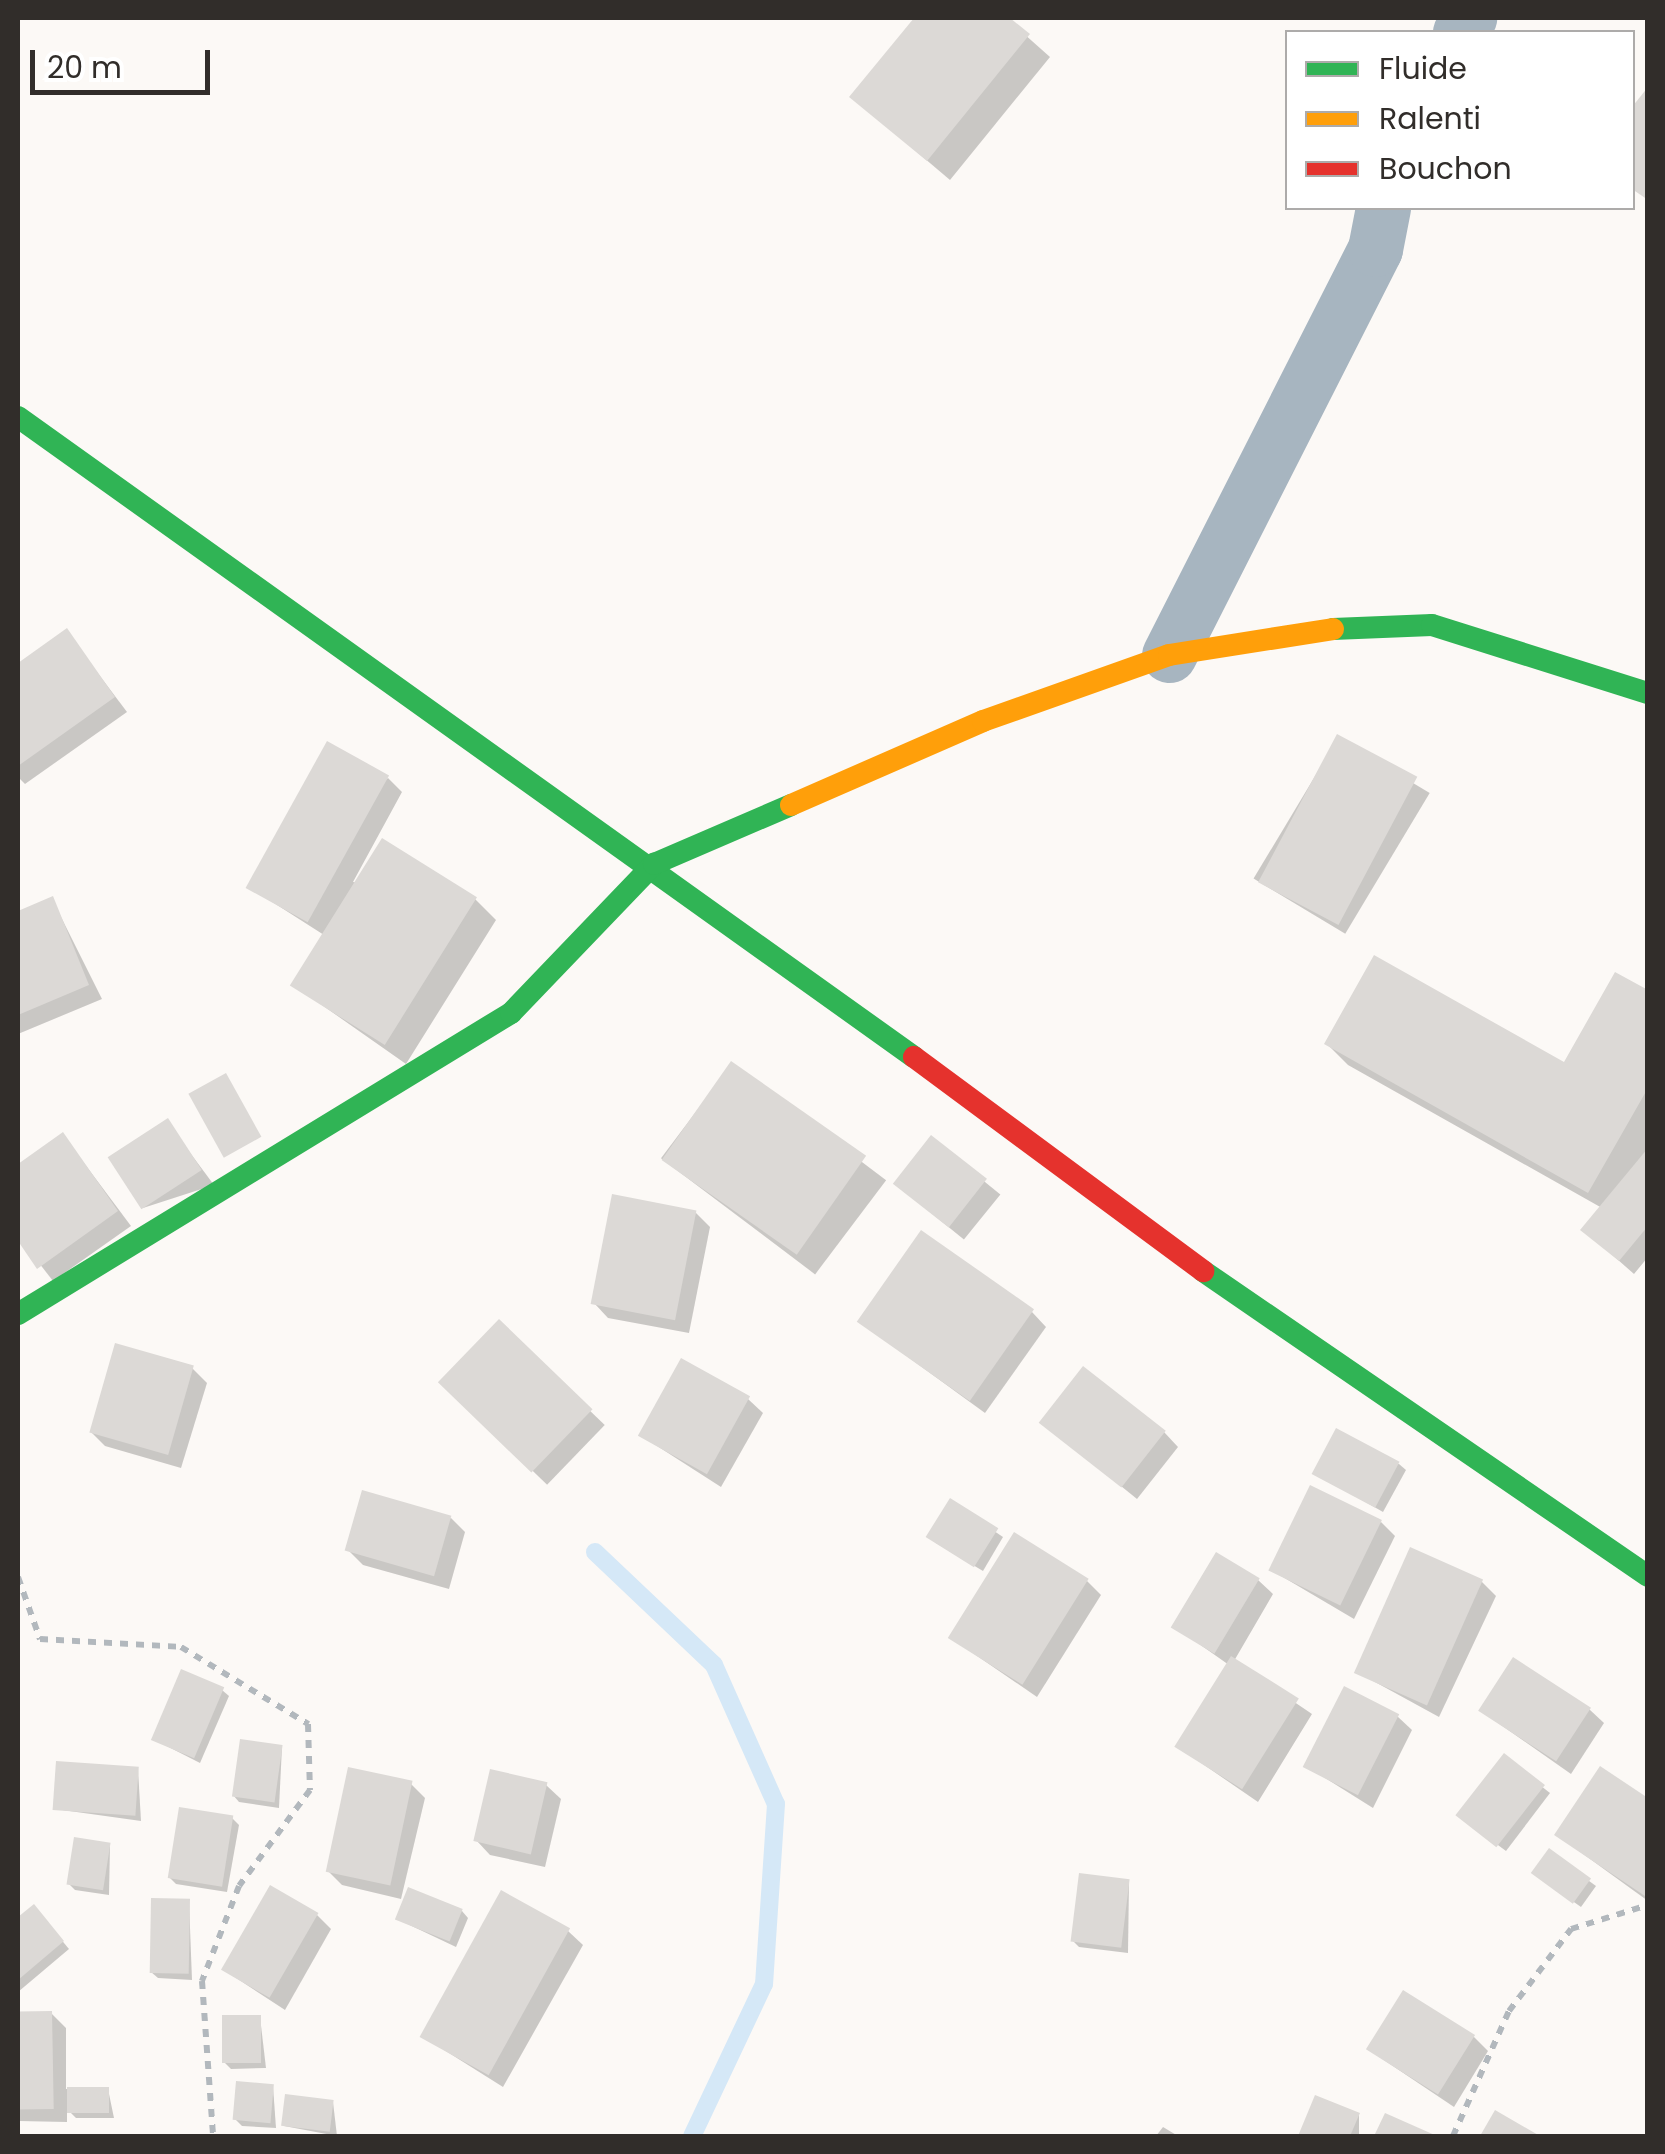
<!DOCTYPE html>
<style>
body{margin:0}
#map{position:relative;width:1665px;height:2154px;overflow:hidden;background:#fcf9f6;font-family:Poppins,sans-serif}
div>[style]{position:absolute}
.shadow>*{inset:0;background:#0003;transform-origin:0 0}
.stream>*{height:18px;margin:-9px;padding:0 9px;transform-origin:9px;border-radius:9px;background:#d5e8f7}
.building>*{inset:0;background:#dcd9d6;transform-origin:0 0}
.path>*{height:6px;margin-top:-3px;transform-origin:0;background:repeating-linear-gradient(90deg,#b2b8bd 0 8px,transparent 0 16px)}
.street>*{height:55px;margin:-27.5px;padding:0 27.5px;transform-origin:27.5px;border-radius:27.5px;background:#a7b5c0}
.fast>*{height:22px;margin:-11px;padding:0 11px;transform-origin:11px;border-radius:11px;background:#30b455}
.slow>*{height:22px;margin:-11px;padding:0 11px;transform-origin:11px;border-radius:11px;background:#ff9f0a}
.jam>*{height:22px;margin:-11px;padding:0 11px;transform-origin:11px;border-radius:11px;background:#e5322d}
span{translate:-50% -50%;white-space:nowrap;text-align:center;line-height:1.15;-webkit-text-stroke:9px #fff;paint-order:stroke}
.frame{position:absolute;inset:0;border:20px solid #312d2a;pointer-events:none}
.legend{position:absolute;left:1285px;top:30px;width:350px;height:180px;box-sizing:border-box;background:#fff;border:2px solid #adabaa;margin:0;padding:12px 18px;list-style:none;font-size:30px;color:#312d2a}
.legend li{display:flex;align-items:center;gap:20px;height:50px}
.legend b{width:50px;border:2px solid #adabaa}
.scale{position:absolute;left:30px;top:50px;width:180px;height:45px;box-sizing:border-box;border:5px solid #312d2a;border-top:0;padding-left:12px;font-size:30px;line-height:35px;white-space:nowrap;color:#312d2a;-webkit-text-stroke:8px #fff;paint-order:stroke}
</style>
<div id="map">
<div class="shadow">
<div style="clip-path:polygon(917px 18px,1006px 18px,1050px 57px,950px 180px,852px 97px)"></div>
<div style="clip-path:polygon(66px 631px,127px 712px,25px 784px,18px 777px,18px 666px)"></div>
<div style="left:1338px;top:738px;width:107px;height:164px;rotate:31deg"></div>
<div style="clip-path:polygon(388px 778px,402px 792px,353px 882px,475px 899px,496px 920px,406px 1064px,292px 984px,324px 935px,249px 887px)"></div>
<div style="clip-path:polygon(52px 899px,102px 999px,18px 1034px,18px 914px)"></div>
<div style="clip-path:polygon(1648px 993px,1648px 1257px,1634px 1274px,1584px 1230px,1602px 1208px,1348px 1065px,1327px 1044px,1565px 1065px)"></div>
<div style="left:732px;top:1064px;width:193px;height:118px;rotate:37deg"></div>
<div style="clip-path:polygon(167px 1122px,214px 1185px,143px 1208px)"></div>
<div style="clip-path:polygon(63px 1135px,131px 1226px,53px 1281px,18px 1236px,18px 1167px)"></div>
<div style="left:932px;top:1139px;width:88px;height:58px;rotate:39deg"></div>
<div style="clip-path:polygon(695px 1212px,710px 1227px,689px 1333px,608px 1318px,594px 1303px)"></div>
<div style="clip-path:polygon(1032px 1312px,1046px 1327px,985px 1413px,860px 1322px)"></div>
<div style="left:499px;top:1323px;width:147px;height:83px;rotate:44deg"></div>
<div style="clip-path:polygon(192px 1368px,207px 1383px,181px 1468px,105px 1446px,91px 1432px)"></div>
<div style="clip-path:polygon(748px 1399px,763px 1413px,721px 1487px,640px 1435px)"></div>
<div style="clip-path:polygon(1043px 1423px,1164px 1432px,1178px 1447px,1137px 1499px)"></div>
<div style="clip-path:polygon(1399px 1464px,1406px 1470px,1383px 1512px,1315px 1473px)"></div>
<div style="clip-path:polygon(951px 1502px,1003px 1537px,983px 1571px,936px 1543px)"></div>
<div style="clip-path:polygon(451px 1518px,465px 1532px,449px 1589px,363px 1565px,348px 1550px)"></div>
<div style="clip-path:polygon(1381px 1522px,1395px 1536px,1354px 1619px,1271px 1570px)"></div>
<div style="clip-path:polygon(1258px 1580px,1273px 1594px,1234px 1661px,1312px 1714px,1258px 1802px,1178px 1747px,1229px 1665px,1175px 1627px)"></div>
<div style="clip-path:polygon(1087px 1581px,1101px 1595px,1037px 1697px,951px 1638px)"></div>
<div style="clip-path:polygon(1481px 1581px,1496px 1596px,1439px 1717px,1355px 1671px)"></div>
<div style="clip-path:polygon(222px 1690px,229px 1696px,200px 1763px,153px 1739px)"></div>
<div style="clip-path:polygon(1589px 1709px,1604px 1723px,1571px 1774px,1481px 1711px)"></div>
<div style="clip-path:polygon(1397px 1716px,1412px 1730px,1373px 1808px,1306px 1766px)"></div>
<div style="clip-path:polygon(282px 1747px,279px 1808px,239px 1802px,233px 1795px)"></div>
<div style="clip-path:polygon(1504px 1757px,1550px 1793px,1506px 1851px,1467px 1822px)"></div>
<div style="clip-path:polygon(138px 1769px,141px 1821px,55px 1809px)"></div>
<div style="clip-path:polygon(411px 1784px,425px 1798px,401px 1899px,342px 1885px,327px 1870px)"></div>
<div style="clip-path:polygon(546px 1785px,561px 1799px,545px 1867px,490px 1855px,476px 1840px)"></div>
<div style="clip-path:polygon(1648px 1801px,1648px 1901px,1557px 1835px)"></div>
<div style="clip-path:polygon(232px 1818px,239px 1825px,227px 1892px,176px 1884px,169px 1877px)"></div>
<div style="clip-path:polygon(110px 1846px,109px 1895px,75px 1890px,68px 1883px)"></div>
<div style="clip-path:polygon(1549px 1852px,1596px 1886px,1581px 1907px,1541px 1879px)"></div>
<div style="clip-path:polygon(1129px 1882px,1128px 1953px,1079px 1947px,1072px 1940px)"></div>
<div style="clip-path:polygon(189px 1901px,192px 1980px,158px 1978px,151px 1972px)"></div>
<div style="clip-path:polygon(34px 1907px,69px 1949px,18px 1992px,18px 1921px)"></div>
<div style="clip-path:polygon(462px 1911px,468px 1918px,456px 1947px,397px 1919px)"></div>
<div style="clip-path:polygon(317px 1915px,331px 1929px,285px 2010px,224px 1970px)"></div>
<div style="clip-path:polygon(568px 1931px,583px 1945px,503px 2087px,422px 2036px)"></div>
<div style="clip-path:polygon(51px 2013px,66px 2028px,66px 2089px,108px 2089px,114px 2118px,76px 2118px,67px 2109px,67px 2122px,18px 2121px,18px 2015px)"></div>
<div style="clip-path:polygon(260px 2017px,266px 2068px,231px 2069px,224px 2062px)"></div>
<div style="clip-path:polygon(1474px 2037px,1488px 2051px,1454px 2107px,1369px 2050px)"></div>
<div style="clip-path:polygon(273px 2086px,276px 2128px,242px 2126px,235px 2119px)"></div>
<div style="clip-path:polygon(1316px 2098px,1359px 2115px,1359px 2136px,1301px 2136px)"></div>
<div style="clip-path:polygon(333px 2102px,337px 2136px,284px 2126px)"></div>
<div style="clip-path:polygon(1163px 2127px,1178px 2136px,1156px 2136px)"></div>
<div style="clip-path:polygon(128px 2134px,192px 2136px,128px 2136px)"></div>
</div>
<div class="stream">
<div style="left:595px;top:1552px;width:164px;rotate:43.5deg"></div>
<div style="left:714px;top:1665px;width:152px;rotate:66deg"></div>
<div style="left:776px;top:1804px;width:180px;rotate:93.8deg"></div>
<div style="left:764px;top:1984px;width:168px;rotate:115.3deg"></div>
</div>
<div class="building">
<div style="clip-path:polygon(914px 18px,1010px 18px,1030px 34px,927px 161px,849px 97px)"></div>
<div style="clip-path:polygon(1648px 87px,1648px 200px,1632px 189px,1632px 107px)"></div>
<div style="clip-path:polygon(67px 628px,115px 697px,18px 766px,18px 663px)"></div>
<div style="left:1337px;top:734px;width:91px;height:168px;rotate:28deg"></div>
<div style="left:327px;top:741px;width:71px;height:168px;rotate:29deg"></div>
<div style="left:382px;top:838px;width:112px;height:174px;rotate:32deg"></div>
<div style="clip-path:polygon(53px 896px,89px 985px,18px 1015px,18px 911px)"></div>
<div style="clip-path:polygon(1374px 955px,1564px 1062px,1615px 972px,1648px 990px,1648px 1088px,1588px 1193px,1324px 1044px)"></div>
<div style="left:731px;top:1061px;width:165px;height:121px;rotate:35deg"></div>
<div style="left:226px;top:1073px;width:73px;height:43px;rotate:61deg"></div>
<div style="left:168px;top:1118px;width:62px;height:72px;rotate:57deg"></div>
<div style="clip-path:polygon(63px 1132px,118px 1211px,37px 1269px,18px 1241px,18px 1164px)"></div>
<div style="left:931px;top:1135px;width:71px;height:62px;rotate:38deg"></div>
<div style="clip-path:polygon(1648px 1148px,1648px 1226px,1619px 1261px,1580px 1230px)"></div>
<div style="left:612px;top:1194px;width:86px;height:112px;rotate:11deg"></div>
<div style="left:921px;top:1230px;width:138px;height:112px;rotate:35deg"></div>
<div style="left:499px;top:1319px;width:130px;height:88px;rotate:44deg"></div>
<div style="left:115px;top:1343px;width:82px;height:93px;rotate:16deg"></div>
<div style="left:681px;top:1358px;width:79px;height:89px;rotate:29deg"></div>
<div style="left:1083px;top:1366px;width:105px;height:72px;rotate:38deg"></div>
<div style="left:1336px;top:1428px;width:72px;height:52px;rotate:28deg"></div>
<div style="left:1310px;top:1485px;width:80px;height:95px;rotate:26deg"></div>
<div style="left:362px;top:1490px;width:93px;height:63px;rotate:16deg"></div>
<div style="left:950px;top:1498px;width:57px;height:46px;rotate:32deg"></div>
<div style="left:1014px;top:1532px;width:88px;height:125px;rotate:32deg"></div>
<div style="left:1410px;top:1547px;width:80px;height:138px;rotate:24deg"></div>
<div style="left:1216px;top:1552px;width:51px;height:88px;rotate:31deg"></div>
<div style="left:1231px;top:1656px;width:80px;height:107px;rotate:32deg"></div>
<div style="left:1513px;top:1657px;width:93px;height:64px;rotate:33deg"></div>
<div style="left:181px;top:1669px;width:47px;height:77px;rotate:23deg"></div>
<div style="left:1344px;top:1686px;width:62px;height:91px;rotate:27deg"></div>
<div style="left:240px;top:1739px;width:43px;height:58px;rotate:8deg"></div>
<div style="left:1504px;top:1753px;width:52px;height:79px;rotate:38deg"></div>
<div style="left:56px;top:1761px;width:83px;height:49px;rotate:4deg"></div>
<div style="clip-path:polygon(1600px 1766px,1648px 1798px,1648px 1898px,1554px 1835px)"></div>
<div style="left:348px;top:1767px;width:66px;height:107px;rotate:12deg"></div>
<div style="left:490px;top:1769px;width:59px;height:74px;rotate:13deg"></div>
<div style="left:179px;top:1807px;width:55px;height:72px;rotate:9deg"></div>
<div style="left:74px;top:1837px;width:37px;height:48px;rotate:9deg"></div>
<div style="left:1549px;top:1848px;width:52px;height:31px;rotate:36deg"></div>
<div style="left:1079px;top:1873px;width:51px;height:69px;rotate:7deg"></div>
<div style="left:270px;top:1885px;width:56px;height:98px;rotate:30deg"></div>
<div style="left:408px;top:1887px;width:59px;height:35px;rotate:22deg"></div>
<div style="left:501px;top:1890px;width:79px;height:168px;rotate:29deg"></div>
<div style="left:151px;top:1898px;width:39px;height:75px;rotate:1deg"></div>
<div style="clip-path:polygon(34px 1904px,64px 1941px,18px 1980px,18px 1917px)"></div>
<div style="left:1403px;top:1990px;width:85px;height:70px;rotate:32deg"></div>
<div style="left:52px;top:2011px;width:98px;height:34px;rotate:89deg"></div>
<div style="left:222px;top:2015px;width:39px;height:48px"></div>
<div style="left:236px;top:2081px;width:38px;height:39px;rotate:5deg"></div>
<div style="left:67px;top:2087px;width:42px;height:26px"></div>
<div style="left:285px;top:2094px;width:49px;height:32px;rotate:7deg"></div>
<div style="clip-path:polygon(1315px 2095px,1360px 2113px,1350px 2136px,1298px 2136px)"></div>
<div style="clip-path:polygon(1495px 2110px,1540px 2136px,1480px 2136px)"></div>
<div style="clip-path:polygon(1385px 2113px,1437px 2136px,1374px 2136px)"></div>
</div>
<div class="path">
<div style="left:18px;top:1577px;width:66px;rotate:70.5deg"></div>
<div style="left:40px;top:1639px;width:141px;rotate:3.2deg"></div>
<div style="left:181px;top:1647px;width:149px;rotate:31.2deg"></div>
<div style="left:308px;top:1724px;width:66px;rotate:88.3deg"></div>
<div style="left:310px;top:1790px;width:119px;rotate:126.5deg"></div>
<div style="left:239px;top:1886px;width:102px;rotate:111.3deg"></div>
<div style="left:202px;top:1981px;width:155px;rotate:85.9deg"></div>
<div style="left:1453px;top:2136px;width:137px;rotate:-65.9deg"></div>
<div style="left:1509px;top:2011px;width:103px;rotate:-52.9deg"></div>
<div style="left:1571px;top:1929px;width:81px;rotate:-17.3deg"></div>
</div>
<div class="street">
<div style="left:1460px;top:32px;width:17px;rotate:-57deg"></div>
<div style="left:1169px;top:655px;width:455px;rotate:-63.1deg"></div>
<div style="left:1375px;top:249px;width:42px;rotate:-79deg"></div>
</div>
<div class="fast">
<div style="left:18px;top:417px;width:1101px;rotate:35.54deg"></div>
<div style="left:1333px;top:629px;width:99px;rotate:-2.3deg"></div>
<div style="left:1432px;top:625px;width:226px;rotate:17.5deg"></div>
<div style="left:1203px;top:1271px;width:539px;rotate:34.43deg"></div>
<div style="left:18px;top:1314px;width:578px;rotate:-31.41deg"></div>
<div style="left:511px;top:1013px;width:207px;rotate:-46.2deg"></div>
<div style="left:654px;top:864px;width:149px;rotate:-23.3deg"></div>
</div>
<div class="slow">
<div style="left:791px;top:805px;width:210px;rotate:-23.6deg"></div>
<div style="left:983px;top:721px;width:197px;rotate:-19.5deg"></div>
<div style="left:1169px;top:655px;width:166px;rotate:-9deg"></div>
</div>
<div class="jam">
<div style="left:914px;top:1057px;width:360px;rotate:36.5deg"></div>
</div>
<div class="frame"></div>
<ul class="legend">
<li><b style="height:12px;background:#30b455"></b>Fluide</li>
<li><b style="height:12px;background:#ff9f0a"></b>Ralenti</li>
<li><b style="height:12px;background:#e5322d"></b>Bouchon</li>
</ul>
<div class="scale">20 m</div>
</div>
